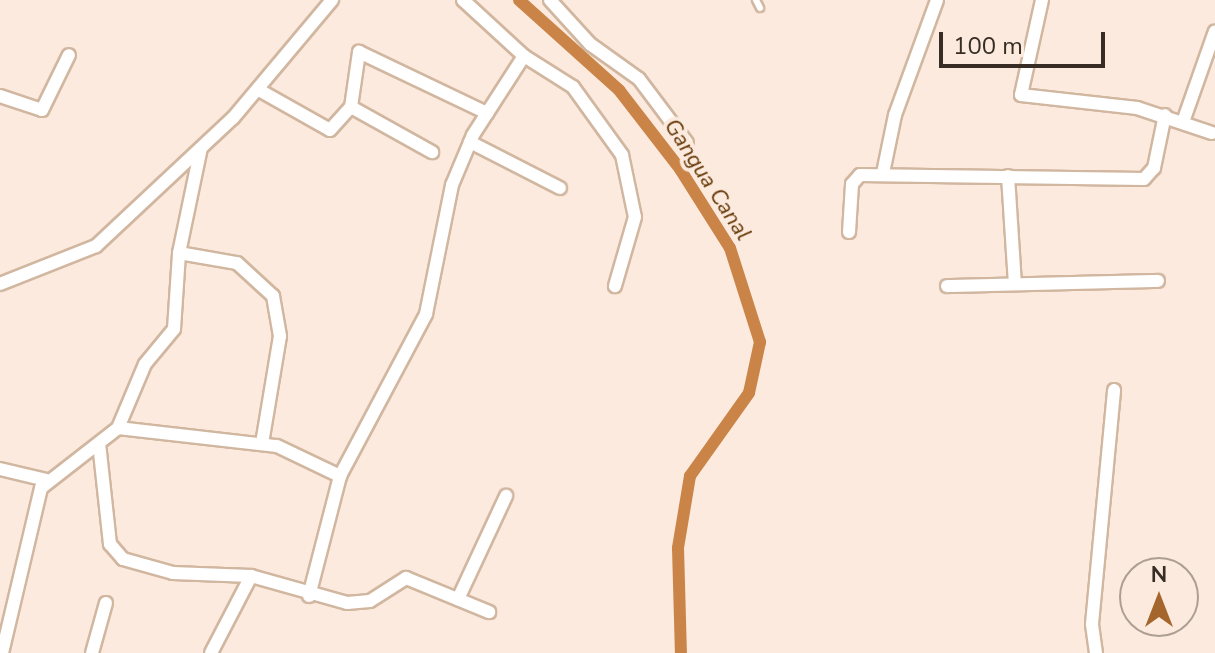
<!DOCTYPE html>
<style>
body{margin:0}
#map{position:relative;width:1215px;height:653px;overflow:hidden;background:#fbeadd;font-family:"Nunito Sans",sans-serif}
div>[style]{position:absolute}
.canal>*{height:12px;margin:-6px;padding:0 6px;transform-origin:6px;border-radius:6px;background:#ca8447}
.roads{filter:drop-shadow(2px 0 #d1b6a0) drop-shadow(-2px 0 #d1b6a0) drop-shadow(0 2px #d1b6a0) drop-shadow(0 -2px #d1b6a0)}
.service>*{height:6px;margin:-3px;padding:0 3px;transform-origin:3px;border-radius:3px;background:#fff}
.minor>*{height:12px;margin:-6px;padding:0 6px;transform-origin:6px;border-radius:6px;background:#fff}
span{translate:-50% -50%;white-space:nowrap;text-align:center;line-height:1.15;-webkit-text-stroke:8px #fbeadd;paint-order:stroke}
.water-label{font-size:22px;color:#643604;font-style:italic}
.north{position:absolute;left:1119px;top:557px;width:80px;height:80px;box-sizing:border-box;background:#fbeadd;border:2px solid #ad9e93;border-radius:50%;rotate:0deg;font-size:22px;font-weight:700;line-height:32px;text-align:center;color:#382d25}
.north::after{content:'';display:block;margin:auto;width:28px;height:36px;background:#a5662d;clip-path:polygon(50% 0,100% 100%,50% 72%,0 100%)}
.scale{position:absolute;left:939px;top:32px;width:166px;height:36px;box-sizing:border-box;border:4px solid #382d25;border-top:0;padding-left:10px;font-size:24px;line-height:28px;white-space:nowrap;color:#382d25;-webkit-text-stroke:6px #fbeadd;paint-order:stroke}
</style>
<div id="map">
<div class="canal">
<div style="left:519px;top:0;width:135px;rotate:42deg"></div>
<div style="left:619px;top:90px;width:100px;rotate:52.3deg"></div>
<div style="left:680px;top:169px;width:93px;rotate:57.7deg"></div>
<div style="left:730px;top:248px;width:99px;rotate:72.3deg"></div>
<div style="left:760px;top:342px;width:52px;rotate:102.2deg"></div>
<div style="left:749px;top:393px;width:102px;rotate:125.4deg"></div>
<div style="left:690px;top:476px;width:73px;rotate:99.5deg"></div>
<div style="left:678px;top:548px;width:105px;rotate:88.4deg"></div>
</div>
<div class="roads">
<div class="service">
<div style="left:756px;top:0;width:9px;rotate:63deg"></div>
</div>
<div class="minor">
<div style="left:463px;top:0;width:83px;rotate:42.6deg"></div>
<div style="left:524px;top:56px;width:58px;rotate:32.3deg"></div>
<div style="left:573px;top:87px;width:84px;rotate:54.2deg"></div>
<div style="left:622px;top:155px;width:63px;rotate:78.2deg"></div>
<div style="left:635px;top:217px;width:72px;rotate:106.2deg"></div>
<div style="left:550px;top:0;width:59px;rotate:47.7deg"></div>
<div style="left:590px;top:44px;width:60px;rotate:35.5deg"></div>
<div style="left:639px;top:79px;width:80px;rotate:53.1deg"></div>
<div style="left:1042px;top:0;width:97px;rotate:102.5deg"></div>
<div style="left:1021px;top:95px;width:117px;rotate:6.4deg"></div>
<div style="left:1137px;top:108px;width:79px;rotate:18.4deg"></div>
<div style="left:259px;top:90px;width:81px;rotate:29.4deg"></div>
<div style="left:330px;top:130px;width:31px;rotate:-48deg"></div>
<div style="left:351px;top:107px;width:56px;rotate:-81.7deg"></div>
<div style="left:359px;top:52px;width:142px;rotate:25.5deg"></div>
<div style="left:0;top:96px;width:44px;rotate:18.4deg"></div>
<div style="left:42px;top:110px;width:61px;rotate:-63.9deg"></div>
<div style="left:351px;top:107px;width:93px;rotate:29.1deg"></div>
<div style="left:1183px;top:122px;width:96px;rotate:-70.6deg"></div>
<div style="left:470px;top:142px;width:101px;rotate:27.1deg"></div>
<div style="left:883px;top:173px;width:59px;rotate:-78.3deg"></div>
<div style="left:895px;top:115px;width:122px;rotate:-69.9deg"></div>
<div style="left:1008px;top:176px;width:108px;rotate:86.3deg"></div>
<div style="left:849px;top:232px;width:48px;rotate:-86.4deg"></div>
<div style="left:852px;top:184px;width:12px;rotate:-48deg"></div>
<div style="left:860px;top:175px;width:284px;rotate:0.8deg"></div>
<div style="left:1144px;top:179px;width:15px;rotate:-48deg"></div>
<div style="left:1154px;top:168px;width:54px;rotate:-78.3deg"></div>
<div style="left:179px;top:253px;width:59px;rotate:9.8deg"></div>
<div style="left:237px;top:263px;width:49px;rotate:42.5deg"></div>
<div style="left:273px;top:296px;width:41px;rotate:80.1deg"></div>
<div style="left:280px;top:336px;width:109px;rotate:99.5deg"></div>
<div style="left:0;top:284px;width:103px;rotate:-21.6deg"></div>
<div style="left:96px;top:246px;width:187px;rotate:-43.1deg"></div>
<div style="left:233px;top:118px;width:154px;rotate:-50deg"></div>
<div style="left:947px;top:286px;width:211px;rotate:-1.4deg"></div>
<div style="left:118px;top:428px;width:160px;rotate:6.5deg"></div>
<div style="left:277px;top:446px;width:70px;rotate:25.5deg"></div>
<div style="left:99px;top:443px;width:102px;rotate:83.8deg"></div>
<div style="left:110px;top:544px;width:20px;rotate:49deg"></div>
<div style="left:123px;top:559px;width:52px;rotate:15.6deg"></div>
<div style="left:173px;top:573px;width:78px;rotate:2.2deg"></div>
<div style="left:251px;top:576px;width:100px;rotate:15.7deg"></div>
<div style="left:347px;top:603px;width:23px;rotate:-5deg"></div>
<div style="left:370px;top:601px;width:43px;rotate:-32.6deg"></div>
<div style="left:406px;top:578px;width:90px;rotate:22.3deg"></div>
<div style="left:0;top:469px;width:47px;rotate:13.4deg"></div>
<div style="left:309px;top:596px;width:124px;rotate:-75.5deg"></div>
<div style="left:340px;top:476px;width:183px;rotate:-62deg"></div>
<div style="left:426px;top:314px;width:132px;rotate:-78.6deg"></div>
<div style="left:452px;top:185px;width:54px;rotate:-67.2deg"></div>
<div style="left:473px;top:135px;width:94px;rotate:-57.2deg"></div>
<div style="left:458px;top:599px;width:114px;rotate:-65deg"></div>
<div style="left:2px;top:653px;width:170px;rotate:-76.7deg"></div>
<div style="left:41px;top:488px;width:98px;rotate:-37.9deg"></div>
<div style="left:118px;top:428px;width:69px;rotate:-67.1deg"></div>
<div style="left:145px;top:364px;width:45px;rotate:-50.4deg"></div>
<div style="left:174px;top:329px;width:76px;rotate:-86.2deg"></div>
<div style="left:179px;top:253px;width:107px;rotate:-78.2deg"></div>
<div style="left:92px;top:653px;width:52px;rotate:-74.4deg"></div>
<div style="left:211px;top:653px;width:87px;rotate:-62.5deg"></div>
<div style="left:1096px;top:653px;width:29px;rotate:-98deg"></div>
<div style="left:1092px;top:624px;width:235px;rotate:-84.6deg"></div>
</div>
</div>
<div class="water-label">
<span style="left:707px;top:180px;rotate:57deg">Gangua Canal</span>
</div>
<div class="north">N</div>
<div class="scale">100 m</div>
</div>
